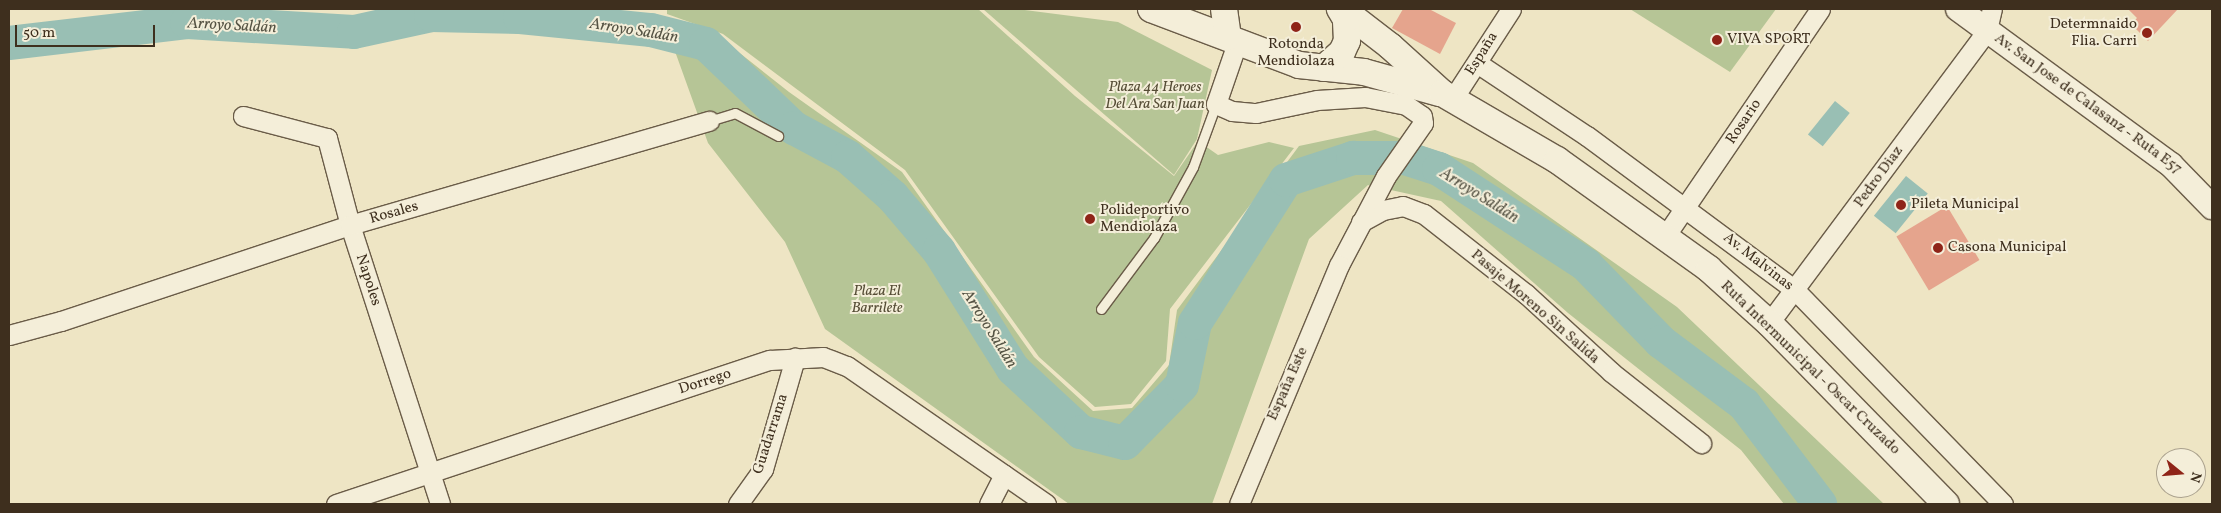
<!DOCTYPE html>
<meta charset="utf-8">
<style>
body{margin:0}
#map{position:relative;width:2221px;height:513px;overflow:hidden;background:#eee5c4;font-family:Vollkorn,serif}
div>[style]{position:absolute}
.green>*{inset:0;background:#b6c596}
.water>*{inset:0;background:#99bfb4;transform-origin:0 0}
.river>*{height:34px;margin:-17px;padding:0 17px;transform-origin:17px;border-radius:17px;background:#99bfb4}
.building>*{inset:0;background:#e5a48d;transform-origin:0 0}
.roads{filter:drop-shadow(1px 0 #6a5c48) drop-shadow(-1px 0 #6a5c48) drop-shadow(0 1px #6a5c48) drop-shadow(0 -1px #6a5c48)}
.service>*{height:9px;margin:-4.5px;padding:0 4.5px;transform-origin:4.5px;border-radius:4.5px;background:#f4eed9}
.minor>*{height:19px;margin:-9.5px;padding:0 9.5px;transform-origin:9.5px;border-radius:9.5px;background:#f4eed9}
.tertiary>*{height:24px;margin:-12px;padding:0 12px;transform-origin:12px;border-radius:12px;background:#f4eed9}
.secondary>*{height:26px;margin:-13px;padding:0 13px;transform-origin:13px;border-radius:13px;background:#f4eed9}
.dots>*{width:14px;height:14px;translate:-50% -50%;box-sizing:border-box;border:2px solid #f4eed9;border-radius:50%}
span{translate:-50% -50%;white-space:nowrap;text-align:center;line-height:1.15;-webkit-text-stroke:4px #f4eed9;paint-order:stroke}
.poi-label{font-size:15px;color:#3e2f1e}
.right{translate:-100% -50%;text-align:right}
.left{translate:0 -50%;text-align:left}
.street-label{font-size:15px;color:#3e2f1e}
.park-label{font-size:15px;color:#564d36;font-style:italic}
.water-label{font-size:16px;color:#555344;font-style:italic}
.frame{position:absolute;inset:0;border:10px solid #3e2f1e;pointer-events:none}
.north{position:absolute;left:2156px;top:448px;width:50px;height:50px;box-sizing:border-box;background:#f4eed9;border:1px solid #aba28e;border-radius:50%;rotate:107deg;font-size:14px;font-weight:700;line-height:20px;text-align:center;color:#3e2f1e}
.north::after{content:'';display:block;margin:auto;width:18px;height:22px;background:#8f2418;clip-path:polygon(50% 0,100% 100%,50% 72%,0 100%)}
.scale{position:absolute;left:15px;top:25px;width:140px;height:22px;box-sizing:border-box;border:2px solid #3e2f1e;border-top:0;padding-left:6px;font-size:15px;line-height:18px;white-space:nowrap;color:#3e2f1e;-webkit-text-stroke:4px #f4eed9;paint-order:stroke}
</style>
<div id="map">
<div class="green">
<div style="clip-path:polygon(667px 9px,978px 9px,1075px 96px,1174px 176px,1198px 141px,1218px 155px,1269px 142px,1294px 148px,1170px 309px,1166px 361px,1131px 404px,1095px 407px,1039px 357px,905px 170px,723px 34px,667px 14px)"></div>
<div style="clip-path:polygon(983px 9px,1017px 9px,1118px 22px,1212px 70px,1197px 139px,1174px 175px)"></div>
<div style="clip-path:polygon(1630px 9px,1776px 9px,1730px 72px)"></div>
<div style="clip-path:polygon(663px 18px,722px 39px,789px 92px,902px 172px,1034px 357px,1093px 411px,1132px 408px,1169px 365px,1177px 310px,1299px 146px,1375px 130px,1473px 163px,1677px 307px,1884px 504px,1784px 504px,1741px 450px,1568px 313px,1441px 201px,1368px 185px,1309px 239px,1212px 504px,1069px 504px,825px 329px,785px 242px,708px 143px)"></div>
</div>
<div class="water">
<div style="left:1835px;top:101px;width:19px;height:43px;rotate:39deg"></div>
<div style="left:1906px;top:176px;width:28px;height:51px;rotate:39deg"></div>
</div>
<div class="river">
<div style="left:9px;top:43px;width:179px;rotate:-6.7deg"></div>
<div style="left:187px;top:22px;width:167px;rotate:3.4deg"></div>
<div style="left:354px;top:32px;width:79px;rotate:-12.4deg"></div>
<div style="left:431px;top:15px;width:89px;rotate:1.3deg"></div>
<div style="left:520px;top:17px;width:132px;rotate:5.7deg"></div>
<div style="left:651px;top:30px;width:57px;rotate:14.3deg"></div>
<div style="left:706px;top:44px;width:122px;rotate:43.7deg"></div>
<div style="left:794px;top:128px;width:61px;rotate:28.2deg"></div>
<div style="left:848px;top:157px;width:60px;rotate:41.6deg"></div>
<div style="left:893px;top:197px;width:71px;rotate:49.6deg"></div>
<div style="left:939px;top:251px;width:139px;rotate:57.9deg"></div>
<div style="left:1013px;top:369px;width:93px;rotate:42.8deg"></div>
<div style="left:1081px;top:432px;width:45px;rotate:14deg"></div>
<div style="left:1125px;top:443px;width:81px;rotate:-45.5deg"></div>
<div style="left:1182px;top:385px;width:63px;rotate:-78.2deg"></div>
<div style="left:1195px;top:323px;width:169px;rotate:-57.5deg"></div>
<div style="left:1286px;top:180px;width:71px;rotate:-18.2deg"></div>
<div style="left:1353px;top:158px;width:52px"></div>
<div style="left:1405px;top:158px;width:36px;rotate:18deg"></div>
<div style="left:1439px;top:169px;width:176px;rotate:33.1deg"></div>
<div style="left:1586px;top:265px;width:107px;rotate:45.8deg"></div>
<div style="left:1661px;top:342px;width:104px;rotate:36.8deg"></div>
<div style="left:1744px;top:404px;width:126px;rotate:52.8deg"></div>
</div>
<div class="building">
<div style="clip-path:polygon(1403px 9px,1429px 9px,1456px 23px,1440px 54px,1392px 28px)"></div>
<div style="clip-path:polygon(2128px 9px,2178px 9px,2148px 41px,2131px 24px,2137px 18px)"></div>
<div style="left:1947px;top:206px;width:63px;height:59px;rotate:59deg"></div>
</div>
<div class="roads">
<div class="service">
<div style="left:709px;top:121px;width:27px;rotate:-17deg"></div>
<div style="left:735px;top:113px;width:49px;rotate:28.1deg"></div>
<div style="left:1101px;top:309px;width:89px;rotate:-53.3deg"></div>
<div style="left:1154px;top:238px;width:81px;rotate:-61.2deg"></div>
<div style="left:1193px;top:167px;width:67px;rotate:-69.9deg"></div>
</div>
<div class="minor">
<div style="left:1237px;top:43px;width:65px;rotate:109deg"></div>
<div style="left:1216px;top:104px;width:17px;rotate:24deg"></div>
<div style="left:1232px;top:111px;width:24px;rotate:5deg"></div>
<div style="left:1256px;top:113px;width:62px;rotate:-12deg"></div>
<div style="left:1317px;top:100px;width:48px;rotate:-3.6deg"></div>
<div style="left:1365px;top:97px;width:42px;rotate:11deg"></div>
<div style="left:1406px;top:105px;width:19px;rotate:35deg"></div>
<div style="left:1422px;top:116px;width:7px;rotate:82deg"></div>
<div style="left:1423px;top:123px;width:65px;rotate:124.9deg"></div>
<div style="left:1386px;top:176px;width:101px;rotate:117.8deg"></div>
<div style="left:1339px;top:265px;width:259px;rotate:112.7deg"></div>
<div style="left:1477px;top:63px;width:132px;rotate:33.6deg"></div>
<div style="left:1587px;top:136px;width:259px;rotate:36.5deg"></div>
<div style="left:1795px;top:290px;width:298px;rotate:45.8deg"></div>
<div style="left:1452px;top:100px;width:108px;rotate:-57deg"></div>
<div style="left:243px;top:116px;width:87px;rotate:14.7deg"></div>
<div style="left:327px;top:138px;width:90px;rotate:75.2deg"></div>
<div style="left:350px;top:225px;width:293px;rotate:72.1deg"></div>
<div style="left:1361px;top:222px;width:25px;rotate:-29deg"></div>
<div style="left:1383px;top:210px;width:20px;rotate:-11deg"></div>
<div style="left:1403px;top:206px;width:22px;rotate:21deg"></div>
<div style="left:1424px;top:214px;width:130px;rotate:38.1deg"></div>
<div style="left:1526px;top:294px;width:115px;rotate:42.5deg"></div>
<div style="left:1611px;top:372px;width:115px;rotate:38.3deg"></div>
<div style="left:1666px;top:235px;width:273px;rotate:-55.7deg"></div>
<div style="left:1769px;top:323px;width:365px;rotate:-53.3deg"></div>
<div style="left:1987px;top:30px;width:22px;rotate:-77deg"></div>
<div style="left:9px;top:335px;width:54px;rotate:-15.1deg"></div>
<div style="left:61px;top:321px;width:305px;rotate:-18.4deg"></div>
<div style="left:350px;top:225px;width:374px;rotate:-16.2deg"></div>
<div style="left:336px;top:504px;width:457px;rotate:-18.4deg"></div>
<div style="left:770px;top:360px;width:53px;rotate:-3.2deg"></div>
<div style="left:823px;top:357px;width:26px;rotate:21deg"></div>
<div style="left:847px;top:366px;width:242px;rotate:34.7deg"></div>
<div style="left:738px;top:504px;width:43px;rotate:-54.5deg"></div>
<div style="left:763px;top:469px;width:116px;rotate:-73.9deg"></div>
<div style="left:989px;top:504px;width:33px;rotate:-63deg"></div>
</div>
<div class="tertiary">
<div style="left:1958px;top:9px;width:264px;rotate:36.2deg"></div>
<div style="left:2171px;top:165px;width:59px;rotate:45.7deg"></div>
</div>
<div class="secondary">
<div style="left:1151px;top:9px;width:158px;rotate:20.7deg"></div>
<div style="left:1299px;top:65px;width:65px;rotate:6.1deg"></div>
<div style="left:1364px;top:72px;width:78px;rotate:15.6deg"></div>
<div style="left:1224px;top:9px;width:28px;rotate:82deg"></div>
<div style="left:1342px;top:9px;width:61px;rotate:37.6deg"></div>
<div style="left:1390px;top:46px;width:70px;rotate:42.1deg"></div>
<div style="left:1442px;top:93px;width:133px;rotate:30.2deg"></div>
<div style="left:1557px;top:160px;width:187px;rotate:35.6deg"></div>
<div style="left:1709px;top:269px;width:81px;rotate:42deg"></div>
<div style="left:1769px;top:323px;width:253px;rotate:45.6deg"></div>
<div style="left:1324px;top:68px;width:24px;rotate:-42deg"></div>
<div style="left:1342px;top:52px;width:12px;rotate:-66deg"></div>
<div style="left:1347px;top:41px;width:22px;rotate:-93deg"></div>
<div style="left:1346px;top:19px;width:12px;rotate:-121deg"></div>
</div>
</div>
<div class="dots">
<div style="left:1296px;top:27px;background:#8f2418"></div>
<div style="left:2147px;top:33px;background:#8f2418"></div>
<div style="left:1717px;top:40px;background:#8f2418"></div>
<div style="left:1901px;top:205px;background:#8f2418"></div>
<div style="left:1090px;top:219px;background:#8f2418"></div>
<div style="left:1938px;top:248px;background:#8f2418"></div>
</div>
<div class="poi-label">
<span class="right" style="left:2137px;top:33px">Determnaido<br>Flia. Carri</span>
<span class="left" style="left:1727px;top:40px">VIVA SPORT</span>
<span style="left:1296px;top:53px">Rotonda<br>Mendiolaza</span>
<span class="left" style="left:1911px;top:205px">Pileta Municipal</span>
<span class="left" style="left:1100px;top:219px">Polideportivo<br>Mendiolaza</span>
<span class="left" style="left:1948px;top:248px">Casona Municipal</span>
</div>
<div class="street-label">
<span style="left:1482px;top:54px;rotate:-58deg">España</span>
<span style="left:2088px;top:104px;rotate:36deg">Av. San Jose de Calasanz - Ruta E57</span>
<span style="left:1744px;top:122px;rotate:-56deg">Rosario</span>
<span style="left:1879px;top:177px;rotate:-54deg">Pedro Diaz</span>
<span style="left:394px;top:213px;rotate:-16deg">Rosales</span>
<span style="left:1758px;top:262px;rotate:38deg">Av. Malvinas</span>
<span style="left:368px;top:280px;rotate:72deg">Napoles</span>
<span style="left:1535px;top:307px;rotate:41deg">Pasaje Moreno Sin Salida</span>
<span style="left:1810px;top:368px;rotate:44deg">Ruta Intermunicipal - Oscar Cruzado</span>
<span style="left:705px;top:382px;rotate:-18deg">Dorrego</span>
<span style="left:1288px;top:384px;rotate:-66deg">España Este</span>
<span style="left:771px;top:434px;rotate:-72deg">Guadarrama</span>
</div>
<div class="park-label">
<span style="left:1155px;top:96px">Plaza 44 Heroes<br>Del Ara San Juan</span>
<span style="left:877px;top:300px">Plaza El<br>Barrilete</span>
</div>
<div class="water-label">
<span style="left:232px;top:26px;rotate:3deg">Arroyo Saldán</span>
<span style="left:634px;top:31px;rotate:9deg">Arroyo Saldán</span>
<span style="left:1479px;top:196px;rotate:32deg">Arroyo Saldán</span>
<span style="left:989px;top:329px;rotate:58deg">Arroyo Saldán</span>
</div>
<div class="frame"></div>
<div class="north">N</div>
<div class="scale">50 m</div>
</div>
